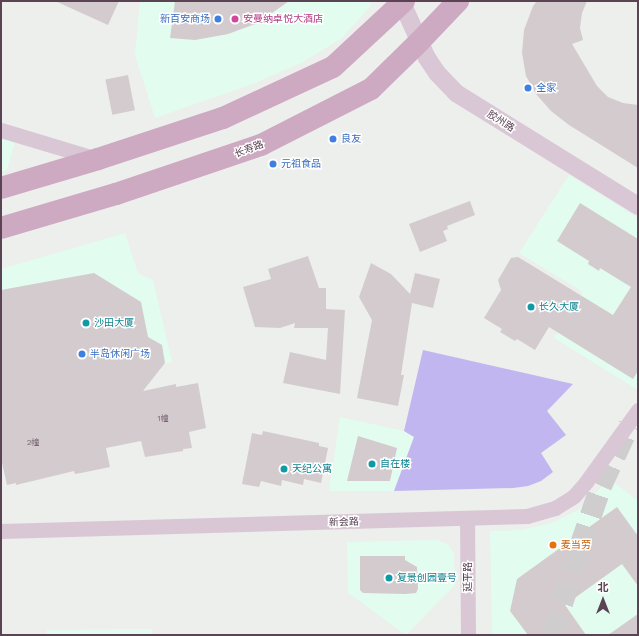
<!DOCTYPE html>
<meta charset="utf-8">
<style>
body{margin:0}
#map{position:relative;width:639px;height:636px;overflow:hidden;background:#ecefeb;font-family:"Work Sans","Noto Sans SC",sans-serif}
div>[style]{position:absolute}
.commercial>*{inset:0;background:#e2fcef}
.green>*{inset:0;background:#c1b6f0}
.building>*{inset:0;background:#d4cbcf;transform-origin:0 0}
.trunk-tunnel>*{height:22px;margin-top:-11px;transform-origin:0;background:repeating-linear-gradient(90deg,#cfcdcd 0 22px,transparent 0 33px)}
.minor>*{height:15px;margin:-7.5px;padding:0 7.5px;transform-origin:7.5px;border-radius:7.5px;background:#dac7d5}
.tertiary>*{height:18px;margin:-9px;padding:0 9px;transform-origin:9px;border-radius:9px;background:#dac7d5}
.primary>*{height:22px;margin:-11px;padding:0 11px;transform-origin:11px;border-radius:11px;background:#cda9c2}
.dots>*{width:11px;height:11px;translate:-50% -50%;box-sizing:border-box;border:2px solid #fff;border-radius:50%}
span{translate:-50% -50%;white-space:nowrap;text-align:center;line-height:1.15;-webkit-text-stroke:3px #fff;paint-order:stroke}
.number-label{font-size:8px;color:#786572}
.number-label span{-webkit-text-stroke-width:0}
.shop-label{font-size:10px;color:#366cbe}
.right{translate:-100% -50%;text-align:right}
.left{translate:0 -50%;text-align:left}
.hotel-label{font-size:10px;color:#b23c85}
.street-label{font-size:10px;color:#5a4353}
.culture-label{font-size:10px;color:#0d838f}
.food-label{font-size:10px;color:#c56008}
.frame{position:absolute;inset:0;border:2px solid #5a4353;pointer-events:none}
.north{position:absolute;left:583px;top:580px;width:40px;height:40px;-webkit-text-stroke:3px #fff;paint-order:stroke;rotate:0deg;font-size:11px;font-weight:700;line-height:16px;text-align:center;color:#5a4353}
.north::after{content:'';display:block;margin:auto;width:14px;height:18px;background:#5a4353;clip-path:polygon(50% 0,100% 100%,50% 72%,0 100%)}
</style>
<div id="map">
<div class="commercial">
<div style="clip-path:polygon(140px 1px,371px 1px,370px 7px,341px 39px,301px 63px,253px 84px,155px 118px,135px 55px)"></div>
<div style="clip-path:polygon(1px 138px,15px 142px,7px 170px,1px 172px)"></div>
<div style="clip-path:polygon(569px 175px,638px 218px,638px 390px,554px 338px,583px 292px,519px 253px)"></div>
<div style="clip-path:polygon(125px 233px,138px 273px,153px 280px,172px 362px,165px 363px,144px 390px,1px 419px,1px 269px)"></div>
<div style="clip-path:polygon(340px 417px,404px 431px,414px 437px,394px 491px,329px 491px)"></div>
<div style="clip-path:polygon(610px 479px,638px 501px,638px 635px,492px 635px,490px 531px,521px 530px,551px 523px,577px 511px)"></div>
<div style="clip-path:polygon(437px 540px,448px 544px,454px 554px,455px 585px,406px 635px,348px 593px,347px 542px)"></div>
<div style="clip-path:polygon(152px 629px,152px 635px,47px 635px,47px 630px)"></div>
</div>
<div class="green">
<div style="clip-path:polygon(423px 350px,573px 384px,547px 411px,566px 435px,541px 453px,553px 472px,541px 481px,528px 486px,513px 488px,394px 491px,414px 437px,404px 431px)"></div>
</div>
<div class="building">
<div style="clip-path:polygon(55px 1px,119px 1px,108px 25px)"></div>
<div style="clip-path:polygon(175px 1px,289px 1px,258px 23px,228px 34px,195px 40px,170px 38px)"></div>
<div style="clip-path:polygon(537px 1px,587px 1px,582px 13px,580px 28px,583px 40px,572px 44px,597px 86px,608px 97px,623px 103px,638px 105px,638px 168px,569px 125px,551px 111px,536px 94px,526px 76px,522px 53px,524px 30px,533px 6px)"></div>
<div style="left:128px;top:75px;width:36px;height:23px;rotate:79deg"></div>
<div style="clip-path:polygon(470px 201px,475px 215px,447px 226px,448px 229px,443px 231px,447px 241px,420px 252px,409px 224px)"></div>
<div style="clip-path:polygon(580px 203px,638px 239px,638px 371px,633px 379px,549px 327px,535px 350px,517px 339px,515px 341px,500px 332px,502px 329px,484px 318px,501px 290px,498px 280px,511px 258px,518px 257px,613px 315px,631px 287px,600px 268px,599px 271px,588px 264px,589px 261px,557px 241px)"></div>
<div style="clip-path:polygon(308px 256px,319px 288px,326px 288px,326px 309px,345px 310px,340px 394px,283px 383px,290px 352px,326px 360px,328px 328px,294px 328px,295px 323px,280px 328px,255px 327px,243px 287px,271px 279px,268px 269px)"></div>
<div style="clip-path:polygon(371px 263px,391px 274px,410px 294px,415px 273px,440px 279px,433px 308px,412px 303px,401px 375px,404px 375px,398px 406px,357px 398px,372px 320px,359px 297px)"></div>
<div style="clip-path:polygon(94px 273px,141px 302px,148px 337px,162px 345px,165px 363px,143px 391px,176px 384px,176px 387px,198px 383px,206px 428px,189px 432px,192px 448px,183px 449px,183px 451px,145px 457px,141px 441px,106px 448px,110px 467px,86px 472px,75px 474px,74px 471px,16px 485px,16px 483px,7px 485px,1px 458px,1px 290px)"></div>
<div style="clip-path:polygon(263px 431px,319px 443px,319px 446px,328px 448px,321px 483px,304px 479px,303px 485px,282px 480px,281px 486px,261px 481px,259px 487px,242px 484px,252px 433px,262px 435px)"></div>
<div style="clip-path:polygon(358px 436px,397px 448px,390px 481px,347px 481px)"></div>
<div style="clip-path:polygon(617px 507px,638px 536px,638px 586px,622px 564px,565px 605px,586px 635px,528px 635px,510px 611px,517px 579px)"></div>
<div style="clip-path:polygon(360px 556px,405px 556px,405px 560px,417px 567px,418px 589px,416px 593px,405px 594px,363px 593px,360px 590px)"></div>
<div style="clip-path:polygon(638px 614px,638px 635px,608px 635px)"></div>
</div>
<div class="trunk-tunnel">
<div style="left:552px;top:635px;width:92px;rotate:-72.3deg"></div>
<div style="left:580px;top:547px;width:65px;rotate:-71deg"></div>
<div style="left:601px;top:486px;width:67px;rotate:-65.3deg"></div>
</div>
<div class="minor">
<div style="left:1px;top:130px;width:100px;rotate:16.8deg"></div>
<div style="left:467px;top:519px;width:116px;rotate:89.5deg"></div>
<div style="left:1px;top:531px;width:526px;rotate:-1.63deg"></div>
<div style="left:527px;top:516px;width:29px;rotate:-16deg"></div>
<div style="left:555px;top:508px;width:22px;rotate:-32deg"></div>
<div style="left:574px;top:496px;width:18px;rotate:-49deg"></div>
<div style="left:586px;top:482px;width:89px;rotate:-54.2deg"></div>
</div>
<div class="tertiary">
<div style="left:402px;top:3px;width:60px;rotate:65.6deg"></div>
<div style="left:427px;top:58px;width:18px;rotate:56deg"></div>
<div style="left:437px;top:73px;width:28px;rotate:46deg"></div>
<div style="left:456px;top:93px;width:214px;rotate:31.8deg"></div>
</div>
<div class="primary">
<div style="left:1px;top:188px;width:101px;rotate:-16.6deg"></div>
<div style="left:98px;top:159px;width:132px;rotate:-18.2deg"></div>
<div style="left:223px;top:118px;width:121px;rotate:-24.9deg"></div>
<div style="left:333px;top:67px;width:97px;rotate:-42.9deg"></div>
<div style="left:1px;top:228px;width:120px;rotate:-16.5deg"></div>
<div style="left:116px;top:194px;width:153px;rotate:-18.7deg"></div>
<div style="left:261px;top:145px;width:123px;rotate:-27deg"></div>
<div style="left:371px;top:89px;width:67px;rotate:-44.4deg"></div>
<div style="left:419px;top:42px;width:57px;rotate:-46.4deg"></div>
</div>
<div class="dots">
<div style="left:218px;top:19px;background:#3f7fe0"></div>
<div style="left:235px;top:19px;background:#d1479c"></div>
<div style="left:528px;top:88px;background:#3f7fe0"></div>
<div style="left:333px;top:139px;background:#3f7fe0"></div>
<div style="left:273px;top:164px;background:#3f7fe0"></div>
<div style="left:531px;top:307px;background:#0f9aa8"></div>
<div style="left:86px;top:323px;background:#0f9aa8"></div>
<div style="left:82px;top:354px;background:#3f7fe0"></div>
<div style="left:372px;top:464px;background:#0f9aa8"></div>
<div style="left:284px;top:469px;background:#0f9aa8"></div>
<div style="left:553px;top:545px;background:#e8710a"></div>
<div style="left:389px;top:578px;background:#0f9aa8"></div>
</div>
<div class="number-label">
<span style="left:163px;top:419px">1幢</span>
<span style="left:33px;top:443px">2幢</span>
</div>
<div class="shop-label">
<span class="right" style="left:210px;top:19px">新百安商场</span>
<span class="left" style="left:536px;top:88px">全家</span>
<span class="left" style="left:341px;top:139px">良友</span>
<span class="left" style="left:281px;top:164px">元祖食品</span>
<span class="left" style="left:90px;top:354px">半岛休闲广场</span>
</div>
<div class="hotel-label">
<span class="left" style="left:243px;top:19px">安曼纳卓悦大酒店</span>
</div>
<div class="street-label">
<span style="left:501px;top:121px;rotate:32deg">胶州路</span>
<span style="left:249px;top:149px;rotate:-20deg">长寿路</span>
<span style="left:344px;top:522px;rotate:-2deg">新会路</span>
<span style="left:468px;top:577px;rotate:-90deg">延平路</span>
</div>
<div class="culture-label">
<span class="left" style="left:539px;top:307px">长久大厦</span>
<span class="left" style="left:94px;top:323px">沙田大厦</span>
<span class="left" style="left:380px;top:464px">自在楼</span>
<span class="left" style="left:292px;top:469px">天纪公寓</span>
<span class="left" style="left:397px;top:578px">复景创园壹号</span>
</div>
<div class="food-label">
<span class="left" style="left:561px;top:545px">麦当劳</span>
</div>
<div class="frame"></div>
<div class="north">北</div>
</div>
